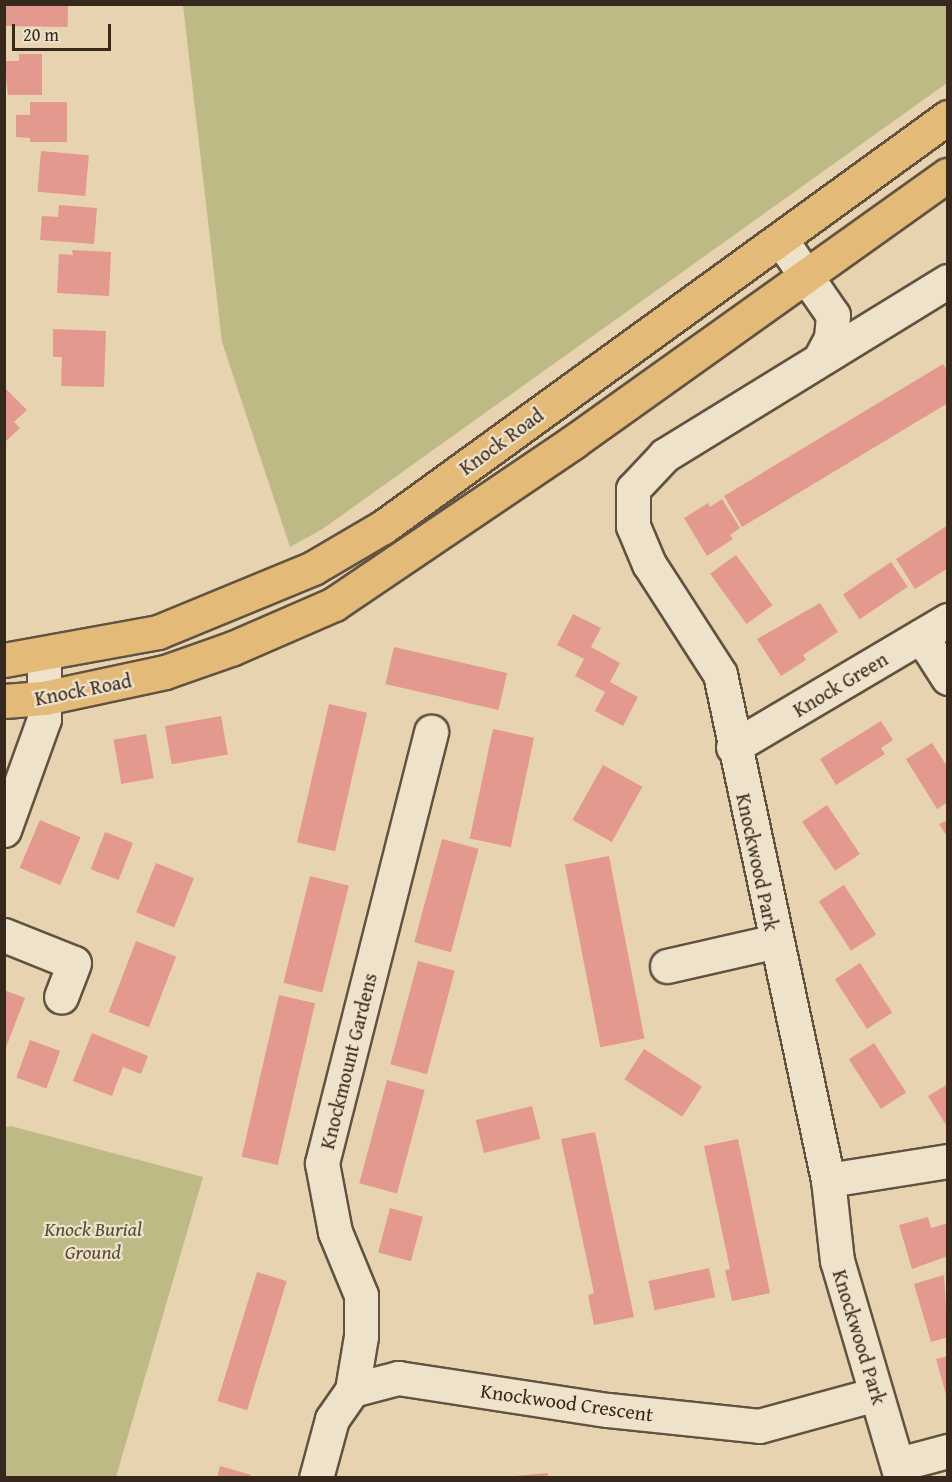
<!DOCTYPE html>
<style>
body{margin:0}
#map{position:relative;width:952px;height:1482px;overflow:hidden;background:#e7d3af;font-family:"Gentium Book Plus",serif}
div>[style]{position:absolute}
.green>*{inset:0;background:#bdba86}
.building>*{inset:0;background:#e4998f;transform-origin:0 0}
.roads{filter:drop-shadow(2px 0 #625341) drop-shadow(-2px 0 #625341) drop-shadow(0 2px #625341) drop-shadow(0 -2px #625341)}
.street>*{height:33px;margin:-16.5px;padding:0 16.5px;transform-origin:16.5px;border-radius:16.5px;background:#efe2cb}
.highway>*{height:33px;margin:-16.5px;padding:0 16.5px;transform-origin:16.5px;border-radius:16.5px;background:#e4ba78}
span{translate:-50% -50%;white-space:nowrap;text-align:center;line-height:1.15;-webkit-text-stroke:4.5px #efe2cb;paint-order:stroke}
.street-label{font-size:20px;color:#36281c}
.park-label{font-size:20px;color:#584c36;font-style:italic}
.frame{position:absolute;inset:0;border:6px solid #36281c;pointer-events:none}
.scale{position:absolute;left:12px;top:24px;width:99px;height:27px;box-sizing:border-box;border:3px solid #36281c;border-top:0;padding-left:8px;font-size:18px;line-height:21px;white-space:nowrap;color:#36281c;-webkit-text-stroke:4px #efe2cb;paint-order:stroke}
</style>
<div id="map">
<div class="green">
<div style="clip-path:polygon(183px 5px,947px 5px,947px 83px,321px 530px,290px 547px,222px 342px)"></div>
<div style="clip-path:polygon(11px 1126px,203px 1177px,116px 1477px,5px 1477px,4px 1128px)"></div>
</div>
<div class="building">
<div style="left:5px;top:4px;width:63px;height:22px;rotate:1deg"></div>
<div style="clip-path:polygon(19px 54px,42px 54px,42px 95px,8px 95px,4px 61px,19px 61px)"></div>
<div style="clip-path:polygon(30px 102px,67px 102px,67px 142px,30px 142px,30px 138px,16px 137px,16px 115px,30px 115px)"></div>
<div style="left:41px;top:151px;width:48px;height:41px;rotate:5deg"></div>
<div style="clip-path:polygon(59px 205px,97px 208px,94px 244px,40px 240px,42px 216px,58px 217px)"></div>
<div style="clip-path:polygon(72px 250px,111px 252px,109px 296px,57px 293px,59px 254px,73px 255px)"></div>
<div style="clip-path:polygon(53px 329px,106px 331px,104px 387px,61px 386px,62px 357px,53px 357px)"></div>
<div style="clip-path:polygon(943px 364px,948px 372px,948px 403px,742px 527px,724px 496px)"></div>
<div style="clip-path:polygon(4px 387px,27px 410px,14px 422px,20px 428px,4px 443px)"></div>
<div style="clip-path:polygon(722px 499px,740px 528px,730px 535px,733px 539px,707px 556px,684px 518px,708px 503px,710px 507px)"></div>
<div style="clip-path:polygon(948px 525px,948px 568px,915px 589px,896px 559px)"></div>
<div style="left:736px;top:555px;width:62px;height:32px;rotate:54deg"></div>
<div style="left:891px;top:562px;width:30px;height:58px;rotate:56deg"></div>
<div style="clip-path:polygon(820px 603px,838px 632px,803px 655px,806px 660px,781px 676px,757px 639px)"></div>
<div style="clip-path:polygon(573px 614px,601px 628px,591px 647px,620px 663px,610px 682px,638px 697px,623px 726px,595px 711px,605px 692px,575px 676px,584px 659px,557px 645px)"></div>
<div style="left:394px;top:647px;width:116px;height:38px;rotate:13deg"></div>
<div style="left:329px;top:704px;width:39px;height:142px;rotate:13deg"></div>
<div style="left:221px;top:716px;width:39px;height:57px;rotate:80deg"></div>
<div style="clip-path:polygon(881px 721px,893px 740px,881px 748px,885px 754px,836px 785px,820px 759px)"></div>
<div style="left:493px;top:729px;width:42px;height:112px;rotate:12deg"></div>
<div style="left:146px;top:734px;width:45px;height:33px;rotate:80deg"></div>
<div style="clip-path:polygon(932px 743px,948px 768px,948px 802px,937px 809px,906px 759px)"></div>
<div style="left:603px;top:765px;width:45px;height:63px;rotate:29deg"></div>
<div style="left:827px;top:805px;width:59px;height:30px;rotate:56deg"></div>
<div style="left:40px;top:820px;width:44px;height:52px;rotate:23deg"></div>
<div style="clip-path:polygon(948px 820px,948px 838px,939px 824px)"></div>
<div style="left:105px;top:832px;width:30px;height:40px;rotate:21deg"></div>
<div style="left:442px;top:839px;width:38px;height:107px;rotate:15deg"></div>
<div style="left:609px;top:856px;width:186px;height:45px;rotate:79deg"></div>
<div style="left:156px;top:863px;width:41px;height:53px;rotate:22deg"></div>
<div style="left:310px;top:876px;width:40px;height:110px;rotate:14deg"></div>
<div style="left:844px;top:885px;width:59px;height:30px;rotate:57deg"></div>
<div style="left:136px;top:941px;width:43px;height:76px;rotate:21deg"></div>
<div style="left:418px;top:961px;width:38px;height:107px;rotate:15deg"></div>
<div style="left:860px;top:963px;width:59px;height:30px;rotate:57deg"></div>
<div style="clip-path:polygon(4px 990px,25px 998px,5px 1050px,4px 1050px)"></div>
<div style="left:279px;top:995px;width:37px;height:166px;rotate:13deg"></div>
<div style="clip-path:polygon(92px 1033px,148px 1056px,141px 1074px,123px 1067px,112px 1096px,73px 1081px)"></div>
<div style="left:30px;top:1040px;width:32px;height:40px;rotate:20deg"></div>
<div style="left:874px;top:1043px;width:59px;height:30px;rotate:57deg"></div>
<div style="left:644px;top:1049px;width:69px;height:36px;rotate:33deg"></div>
<div style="left:387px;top:1080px;width:39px;height:107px;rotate:15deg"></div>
<div style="clip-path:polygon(948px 1084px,948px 1124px,946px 1125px,928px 1096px)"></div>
<div style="left:532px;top:1106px;width:34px;height:58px;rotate:76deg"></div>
<div style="clip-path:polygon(595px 1132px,634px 1317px,594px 1325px,588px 1295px,594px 1293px,561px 1139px)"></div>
<div style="clip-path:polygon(738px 1139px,770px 1293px,732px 1301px,725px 1270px,730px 1269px,704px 1146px)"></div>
<div style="left:390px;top:1208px;width:34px;height:46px;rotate:15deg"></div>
<div style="clip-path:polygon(928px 1217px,931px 1228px,948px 1223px,948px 1256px,912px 1269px,899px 1225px)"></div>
<div style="left:709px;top:1268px;width:30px;height:62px;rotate:78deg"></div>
<div style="left:257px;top:1272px;width:31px;height:135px;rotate:17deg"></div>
<div style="clip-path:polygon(944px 1275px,948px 1337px,931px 1342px,914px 1284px)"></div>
<div style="clip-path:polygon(948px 1356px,948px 1398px,947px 1398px,936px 1359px)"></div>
<div style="clip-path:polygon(220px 1466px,251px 1475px,250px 1478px,217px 1478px)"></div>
<div style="clip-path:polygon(548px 1473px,548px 1478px,515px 1478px,515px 1476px)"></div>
</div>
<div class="roads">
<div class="street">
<div style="left:781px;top:240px;width:91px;rotate:55.3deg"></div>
<div style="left:833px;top:315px;width:23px;rotate:95deg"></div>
<div style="left:831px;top:338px;width:21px;rotate:118deg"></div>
<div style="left:921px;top:636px;width:50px;rotate:57.3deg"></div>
<div style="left:733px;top:747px;width:250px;rotate:-30.6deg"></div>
<div style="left:4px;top:830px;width:118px;rotate:-70.2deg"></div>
<div style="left:44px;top:719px;width:65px;rotate:-90deg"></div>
<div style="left:4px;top:935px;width:75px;rotate:21.8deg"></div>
<div style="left:74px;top:963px;width:36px;rotate:111deg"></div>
<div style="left:667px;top:966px;width:112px;rotate:-12.9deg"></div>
<div style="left:828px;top:1180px;width:121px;rotate:-9deg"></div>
<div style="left:352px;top:1390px;width:55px;rotate:-80.5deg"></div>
<div style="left:361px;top:1336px;width:41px;rotate:-90deg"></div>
<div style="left:361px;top:1295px;width:68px;rotate:-112.4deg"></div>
<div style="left:335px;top:1232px;width:70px;rotate:-100.7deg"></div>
<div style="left:322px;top:1163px;width:445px;rotate:-75.8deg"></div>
<div style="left:899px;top:1464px;width:51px;rotate:-14.9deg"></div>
<div style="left:316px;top:1478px;width:61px;rotate:-74.8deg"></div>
<div style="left:332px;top:1419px;width:35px;rotate:-55deg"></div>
<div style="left:352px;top:1390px;width:48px;rotate:-14.6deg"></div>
<div style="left:398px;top:1378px;width:212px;rotate:8.7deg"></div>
<div style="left:608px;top:1410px;width:152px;rotate:6deg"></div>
<div style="left:759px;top:1426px;width:121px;rotate:-15.3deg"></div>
<div style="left:901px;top:1478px;width:226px;rotate:-106.4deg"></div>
<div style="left:837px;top:1261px;width:81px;rotate:-96.3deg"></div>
<div style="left:828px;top:1180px;width:517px;rotate:-102.05deg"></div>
<div style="left:720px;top:674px;width:131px;rotate:-122.8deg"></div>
<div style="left:649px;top:564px;width:41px;rotate:-112.8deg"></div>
<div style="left:633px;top:526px;width:37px;rotate:-90deg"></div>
<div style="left:633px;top:489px;width:47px;rotate:-46.7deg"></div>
<div style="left:665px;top:455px;width:332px;rotate:-31.6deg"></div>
</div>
<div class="highway">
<div style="left:4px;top:660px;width:157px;rotate:-10.3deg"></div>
<div style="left:158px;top:632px;width:168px;rotate:-22.4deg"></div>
<div style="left:313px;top:568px;width:81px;rotate:-30.4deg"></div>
<div style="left:383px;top:527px;width:698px;rotate:-35.97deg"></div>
<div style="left:4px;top:701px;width:40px;rotate:-4.3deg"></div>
<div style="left:44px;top:698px;width:124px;rotate:-12.1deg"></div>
<div style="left:165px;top:672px;width:72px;rotate:-19.4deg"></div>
<div style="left:233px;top:648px;width:110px;rotate:-23.5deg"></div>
<div style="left:334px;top:604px;width:289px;rotate:-34.1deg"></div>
<div style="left:573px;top:442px;width:460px;rotate:-35.5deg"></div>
</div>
</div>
<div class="street-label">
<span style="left:501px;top:441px;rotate:-36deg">Knock Road</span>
<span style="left:840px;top:684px;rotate:-31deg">Knock Green</span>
<span style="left:83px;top:689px;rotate:-11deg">Knock Road</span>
<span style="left:758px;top:862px;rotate:78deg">Knockwood Park</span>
<span style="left:348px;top:1061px;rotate:-76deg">Knockmount Gardens</span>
<span style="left:860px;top:1337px;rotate:73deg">Knockwood Park</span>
<span style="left:567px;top:1402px;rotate:8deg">Knockwood Crescent</span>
</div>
<div class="park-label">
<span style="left:93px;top:1240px">Knock Burial<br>Ground</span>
</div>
<div class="frame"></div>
<div class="scale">20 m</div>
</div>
